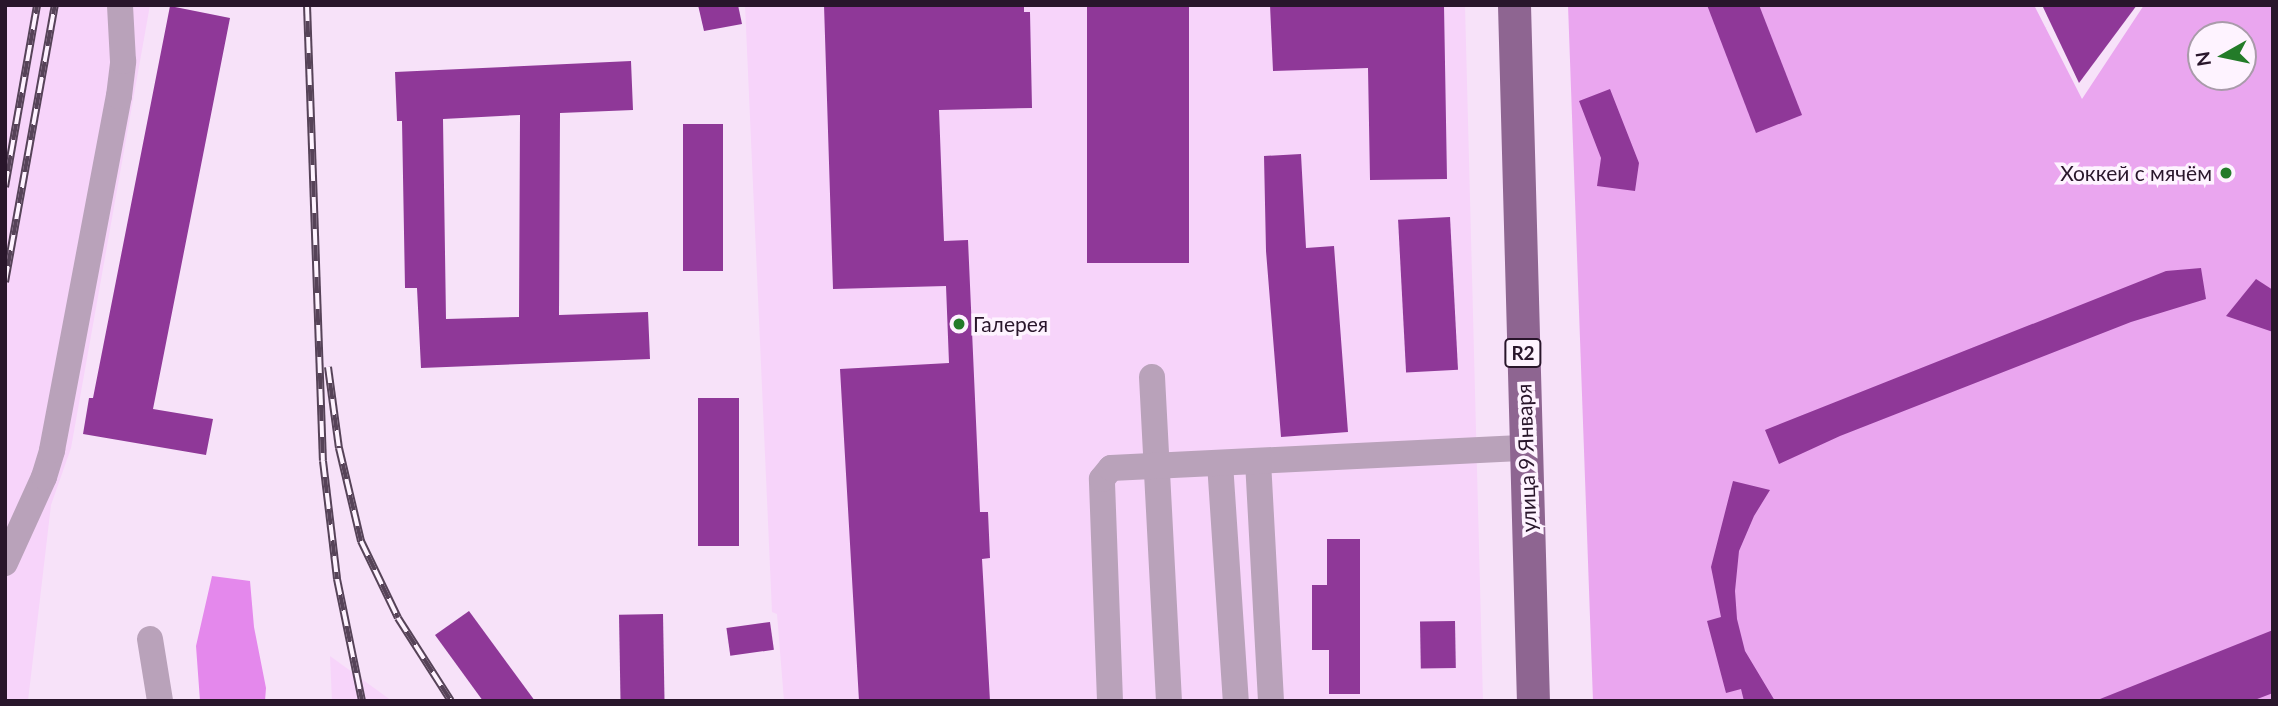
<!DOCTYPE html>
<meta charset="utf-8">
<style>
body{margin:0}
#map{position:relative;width:2278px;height:706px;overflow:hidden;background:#f7e2f9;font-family:Lato,sans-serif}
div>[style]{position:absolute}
.built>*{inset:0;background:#f7d4fa}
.green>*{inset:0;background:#eaa6ef}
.forest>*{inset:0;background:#e488ec}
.building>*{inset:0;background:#8f3898;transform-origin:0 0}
.minor>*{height:26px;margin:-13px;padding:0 13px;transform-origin:13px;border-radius:13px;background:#b9a2ba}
.major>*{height:33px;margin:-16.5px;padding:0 16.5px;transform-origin:16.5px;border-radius:16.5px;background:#8e6591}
.rail>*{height:8px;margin-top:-4px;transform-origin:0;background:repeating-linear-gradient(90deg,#fef3ff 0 16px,#564358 0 32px);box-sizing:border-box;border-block:2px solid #564358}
.dots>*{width:19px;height:19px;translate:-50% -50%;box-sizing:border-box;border:4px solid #fef3ff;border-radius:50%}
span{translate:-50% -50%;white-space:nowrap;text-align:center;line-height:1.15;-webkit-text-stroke:7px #fef3ff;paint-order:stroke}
.shield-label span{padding:2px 5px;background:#fef3ff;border:2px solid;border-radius:5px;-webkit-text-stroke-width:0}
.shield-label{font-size:19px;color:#29162b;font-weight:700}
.poi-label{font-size:21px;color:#29162b}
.right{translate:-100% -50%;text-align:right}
.left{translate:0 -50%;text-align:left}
.street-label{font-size:21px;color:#29162b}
.frame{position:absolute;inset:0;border:7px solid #29162b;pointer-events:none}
.north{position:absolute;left:2187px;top:21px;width:70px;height:70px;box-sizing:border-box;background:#fef3ff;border:2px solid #a99baa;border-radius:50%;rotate:261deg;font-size:19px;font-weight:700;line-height:28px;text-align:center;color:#29162b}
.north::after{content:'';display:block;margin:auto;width:24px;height:32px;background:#237b29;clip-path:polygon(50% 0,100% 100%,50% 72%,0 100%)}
</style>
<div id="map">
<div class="built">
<div style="clip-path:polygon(5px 5px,150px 5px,71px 448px,51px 505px,28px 701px,5px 701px)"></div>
<div style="clip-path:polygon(745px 5px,1465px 5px,1483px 701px,784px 701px,777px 614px,772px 612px)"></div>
<div style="clip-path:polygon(330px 656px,392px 701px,332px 701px)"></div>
</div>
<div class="green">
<div style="clip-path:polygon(evenodd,1568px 5px,2034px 5px,2082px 99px,2144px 5px,2273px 5px,2273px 701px,1593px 701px,1568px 5px,2201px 35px,2243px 35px,2243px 77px,2201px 77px,2201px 35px)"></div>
</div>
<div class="forest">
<div style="clip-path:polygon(212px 576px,250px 581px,254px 627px,266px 688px,265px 701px,200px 701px,196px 646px)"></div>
</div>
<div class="building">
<div style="clip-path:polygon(698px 5px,738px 5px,742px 24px,704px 31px)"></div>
<div style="clip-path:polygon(824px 5px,1024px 5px,1024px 12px,1030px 12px,1032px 108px,939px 110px,944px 241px,968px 240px,980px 512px,988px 512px,990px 558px,982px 559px,990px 701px,859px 701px,840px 369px,949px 363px,946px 286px,833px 289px)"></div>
<div style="left:1087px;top:5px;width:102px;height:258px"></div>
<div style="clip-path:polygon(1270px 5px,1444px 5px,1447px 179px,1370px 180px,1368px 68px,1273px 71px)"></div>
<div style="clip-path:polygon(1707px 5px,1759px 5px,1802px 115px,1756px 133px)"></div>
<div style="clip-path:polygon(2042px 5px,2137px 5px,2079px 83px)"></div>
<div style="clip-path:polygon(170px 6px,230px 18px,153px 409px,213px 419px,206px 455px,83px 434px,89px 398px,93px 398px)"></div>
<div style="clip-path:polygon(evenodd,631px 61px,633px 110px,560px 113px,559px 315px,648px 312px,650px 359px,421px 368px,417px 288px,405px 288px,402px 121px,397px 121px,395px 72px,631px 61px,520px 115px,519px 317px,446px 319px,443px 119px,520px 115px)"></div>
<div style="clip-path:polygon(1610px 89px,1639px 163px,1635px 191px,1597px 186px,1601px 158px,1579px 101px)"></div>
<div style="left:683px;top:124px;width:40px;height:147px"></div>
<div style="clip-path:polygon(1301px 154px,1306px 248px,1334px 246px,1348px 432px,1281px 437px,1266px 251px,1264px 156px)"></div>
<div style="left:1450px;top:217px;width:153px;height:52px;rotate:87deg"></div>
<div style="clip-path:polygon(2201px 268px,2206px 299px,2131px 322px,1840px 436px,1779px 464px,1765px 430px,2166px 271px)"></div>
<div style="clip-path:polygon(2256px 279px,2273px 290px,2273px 332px,2226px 316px)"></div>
<div style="left:698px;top:398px;width:41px;height:148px"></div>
<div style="clip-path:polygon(1733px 481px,1770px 490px,1754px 516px,1739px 551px,1735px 591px,1737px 619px,1745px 651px,1775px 701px,1744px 701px,1741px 689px,1726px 693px,1707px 621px,1721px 617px,1711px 567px)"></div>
<div style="clip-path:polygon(1327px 539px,1360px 539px,1360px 694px,1329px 694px,1329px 650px,1312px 650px,1312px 585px,1327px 585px)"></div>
<div style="clip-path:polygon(469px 611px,535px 701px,483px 701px,435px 635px)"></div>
<div style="left:663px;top:614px;width:87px;height:44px;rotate:89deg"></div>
<div style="left:1455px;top:621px;width:47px;height:35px;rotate:89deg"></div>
<div style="left:770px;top:622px;width:28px;height:44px;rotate:82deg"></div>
<div style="clip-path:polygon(2273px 630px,2273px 693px,2252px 701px,2095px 701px)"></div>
</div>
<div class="minor">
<div style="left:1152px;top:377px;width:324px;rotate:87deg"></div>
<div style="left:1258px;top:461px;width:240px;rotate:86.9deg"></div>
<div style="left:1220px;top:463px;width:239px;rotate:86.2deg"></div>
<div style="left:5px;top:563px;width:94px;rotate:-65.6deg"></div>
<div style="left:44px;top:477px;width:28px;rotate:-73deg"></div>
<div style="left:52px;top:450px;width:360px;rotate:-79.3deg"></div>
<div style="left:119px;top:96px;width:35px;rotate:-83deg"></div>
<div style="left:123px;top:61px;width:56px;rotate:-93.1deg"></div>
<div style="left:150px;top:639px;width:63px;rotate:80.8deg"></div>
<div style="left:1110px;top:701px;width:222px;rotate:-92.1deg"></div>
<div style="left:1102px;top:479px;width:14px;rotate:-51deg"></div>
<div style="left:1111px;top:468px;width:415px;rotate:-2.8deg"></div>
</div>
<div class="major">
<div style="left:1514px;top:5px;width:696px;rotate:88.44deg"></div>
</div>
<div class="rail">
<div style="left:307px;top:5px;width:456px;rotate:88deg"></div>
<div style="left:323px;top:461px;width:119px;rotate:83.2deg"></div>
<div style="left:337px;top:579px;width:125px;rotate:78.4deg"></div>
<div style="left:5px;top:187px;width:185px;rotate:-80deg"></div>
<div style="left:5px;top:282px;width:281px;rotate:-79.8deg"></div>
<div style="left:328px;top:367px;width:82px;rotate:82.3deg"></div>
<div style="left:339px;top:448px;width:96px;rotate:76.7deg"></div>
<div style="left:361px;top:541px;width:85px;rotate:64.3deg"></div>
<div style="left:398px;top:618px;width:98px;rotate:57.4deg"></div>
</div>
<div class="dots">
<div style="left:2226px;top:173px;background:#237b29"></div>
<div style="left:959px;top:324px;background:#237b29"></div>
</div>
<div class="shield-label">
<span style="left:1523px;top:353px">R2</span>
</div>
<div class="poi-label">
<span class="right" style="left:2212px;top:173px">Хоккей с мячём</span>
<span class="left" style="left:973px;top:324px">Галерея</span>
</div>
<div class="street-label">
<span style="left:1526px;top:458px;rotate:-92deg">улица 9 Января</span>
</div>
<div class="frame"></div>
<div class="north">N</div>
</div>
